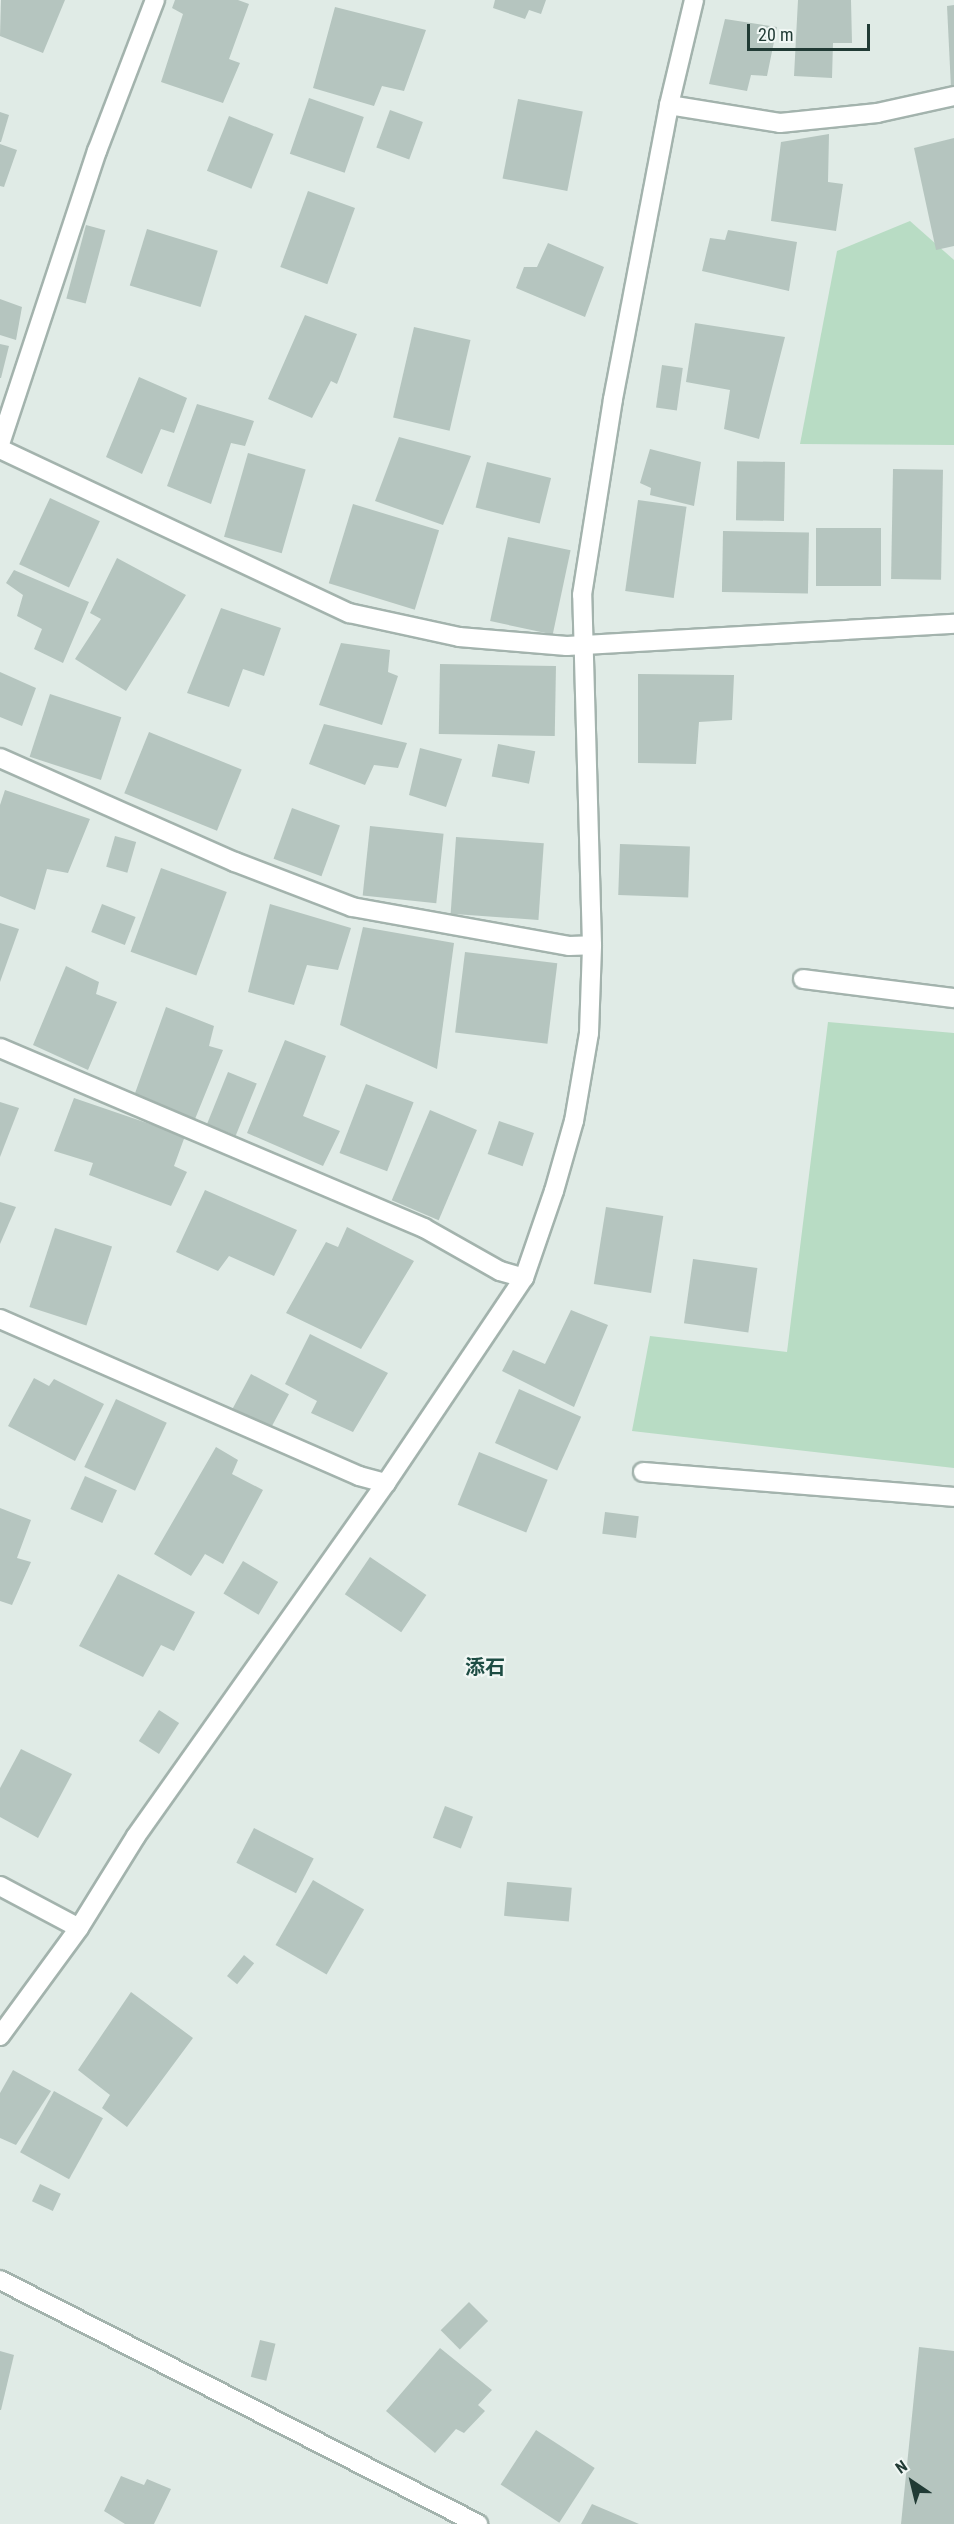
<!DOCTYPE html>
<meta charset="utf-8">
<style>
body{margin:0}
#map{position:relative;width:954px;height:2524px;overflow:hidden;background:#e0ebe6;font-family:"Roboto Condensed","Noto Sans JP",sans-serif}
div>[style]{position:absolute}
.green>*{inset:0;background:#b8dcc4}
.building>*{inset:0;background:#b5c5bf;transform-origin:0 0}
.roads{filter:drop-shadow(2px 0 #a3b3ad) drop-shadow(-2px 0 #a3b3ad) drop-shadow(0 2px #a3b3ad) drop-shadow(0 -2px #a3b3ad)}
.street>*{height:18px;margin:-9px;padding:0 9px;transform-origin:9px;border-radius:9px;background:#fff}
.secondary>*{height:18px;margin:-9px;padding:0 9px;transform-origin:9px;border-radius:9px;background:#fff}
span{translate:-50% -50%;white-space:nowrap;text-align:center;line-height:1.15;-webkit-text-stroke:4.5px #f0f7f4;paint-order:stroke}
.quarter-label{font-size:20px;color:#1d4c43;font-weight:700}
.north{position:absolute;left:882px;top:2452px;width:60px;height:60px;-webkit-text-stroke:4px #f0f7f4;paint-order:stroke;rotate:325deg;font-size:16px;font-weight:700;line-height:24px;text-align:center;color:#213b35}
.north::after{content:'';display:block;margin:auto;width:21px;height:27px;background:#213b35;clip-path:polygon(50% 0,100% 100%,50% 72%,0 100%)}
.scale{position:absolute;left:747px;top:24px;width:123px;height:27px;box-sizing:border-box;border:3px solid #213b35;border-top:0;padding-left:8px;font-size:18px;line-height:21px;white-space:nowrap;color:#213b35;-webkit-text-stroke:4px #f0f7f4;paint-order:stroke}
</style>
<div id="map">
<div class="green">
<div style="clip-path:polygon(910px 221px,954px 260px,954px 445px,800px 444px,837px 251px)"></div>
<div style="clip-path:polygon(828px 1022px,954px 1033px,954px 1468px,632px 1431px,650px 1336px,787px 1352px)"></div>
</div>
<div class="building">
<div style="clip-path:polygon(1px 0,65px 0,43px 53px,0 36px)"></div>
<div style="clip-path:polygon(175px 0,238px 0,249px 4px,229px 59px,240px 63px,223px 103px,161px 82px,183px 14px,172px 8px)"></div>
<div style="clip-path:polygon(495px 0,546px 0,541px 14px,529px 10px,525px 19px,493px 8px)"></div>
<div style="clip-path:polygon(798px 0,851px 0,852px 43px,833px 43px,832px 78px,794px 76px)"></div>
<div style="clip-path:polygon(954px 5px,954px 87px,951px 88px,947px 6px)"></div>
<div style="clip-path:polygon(335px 7px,426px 30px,404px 91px,382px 86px,374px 106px,313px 88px)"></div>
<div style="clip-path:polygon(725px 19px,777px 27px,767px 76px,751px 75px,747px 91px,709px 84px)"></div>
<div style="left:309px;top:98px;width:58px;height:59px;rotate:19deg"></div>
<div style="left:518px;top:99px;width:66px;height:81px;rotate:11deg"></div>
<div style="left:390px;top:110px;width:35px;height:40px;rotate:20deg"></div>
<div style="clip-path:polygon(0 112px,9px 115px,1px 142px,0 142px)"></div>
<div style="left:229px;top:116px;width:48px;height:59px;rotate:22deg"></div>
<div style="clip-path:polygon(829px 134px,828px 182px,843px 184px,836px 231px,771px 221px,781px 142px)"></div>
<div style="clip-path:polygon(954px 138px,954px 246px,936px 250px,914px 148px)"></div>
<div style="clip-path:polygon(0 144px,17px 150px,4px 187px,0 186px)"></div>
<div style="left:308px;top:191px;width:50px;height:81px;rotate:20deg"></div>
<div style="left:86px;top:225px;width:20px;height:76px;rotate:15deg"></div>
<div style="left:147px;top:229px;width:74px;height:59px;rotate:17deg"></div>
<div style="clip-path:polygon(728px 230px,797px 242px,789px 291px,702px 271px,710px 238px,725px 240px)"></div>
<div style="clip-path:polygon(548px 243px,604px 267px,585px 317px,516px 288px,524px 267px,537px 267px)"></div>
<div style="clip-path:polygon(0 299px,22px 307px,16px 340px,0 335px)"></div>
<div style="clip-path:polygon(305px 315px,357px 334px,337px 384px,331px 381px,312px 418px,268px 399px)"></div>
<div style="clip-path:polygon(695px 323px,785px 337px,759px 439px,724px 429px,730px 390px,686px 382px)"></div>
<div style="left:414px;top:327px;width:58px;height:93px;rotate:13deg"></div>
<div style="clip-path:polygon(0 344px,9px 346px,1px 378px,0 378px)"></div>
<div style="left:662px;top:365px;width:21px;height:43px;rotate:8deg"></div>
<div style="clip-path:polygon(139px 377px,187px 398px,174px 433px,161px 429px,142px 474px,106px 457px)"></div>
<div style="clip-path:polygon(197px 404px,254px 421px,245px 446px,231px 443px,211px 504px,167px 486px)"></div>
<div style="clip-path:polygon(399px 437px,471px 456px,443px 525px,375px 501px)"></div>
<div style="clip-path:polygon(650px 449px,701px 462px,694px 506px,650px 495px,651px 488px,640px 483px)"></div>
<div style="left:248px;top:453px;width:60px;height:87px;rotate:16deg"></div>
<div style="left:487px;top:462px;width:66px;height:47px;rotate:14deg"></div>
<div style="left:785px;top:462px;width:59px;height:48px;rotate:91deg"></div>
<div style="left:893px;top:469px;width:50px;height:110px;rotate:1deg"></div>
<div style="left:50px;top:498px;width:55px;height:73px;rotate:25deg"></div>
<div style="left:638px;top:500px;width:49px;height:92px;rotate:8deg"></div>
<div style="left:353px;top:504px;width:90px;height:83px;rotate:17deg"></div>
<div style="left:881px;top:528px;width:58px;height:65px;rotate:90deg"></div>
<div style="left:723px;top:531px;width:86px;height:61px;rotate:1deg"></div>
<div style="left:508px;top:537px;width:64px;height:86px;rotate:12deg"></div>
<div style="clip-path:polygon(117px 558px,186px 595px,126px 691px,75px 659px,101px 619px,90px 613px)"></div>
<div style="clip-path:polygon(14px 570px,89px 602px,63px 663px,34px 649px,42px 629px,17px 616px,23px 595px,6px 583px)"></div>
<div style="clip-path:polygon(221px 608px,281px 628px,264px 676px,243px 669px,229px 707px,187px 693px)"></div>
<div style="clip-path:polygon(341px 643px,390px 650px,388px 672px,398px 676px,382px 725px,319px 705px)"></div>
<div style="left:440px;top:664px;width:116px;height:70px;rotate:1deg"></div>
<div style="clip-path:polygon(0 672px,36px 688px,22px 726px,0 717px)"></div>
<div style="clip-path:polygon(638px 674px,734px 675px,732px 720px,699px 722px,696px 764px,638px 763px)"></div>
<div style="left:50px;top:694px;width:75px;height:66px;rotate:18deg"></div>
<div style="clip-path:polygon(324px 724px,407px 743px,398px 768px,374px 765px,365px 785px,309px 764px)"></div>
<div style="left:149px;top:732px;width:100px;height:66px;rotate:22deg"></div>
<div style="left:498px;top:744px;width:38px;height:33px;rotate:11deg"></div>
<div style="clip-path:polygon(420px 748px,462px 759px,446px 807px,409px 795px)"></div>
<div style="clip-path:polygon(5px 790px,90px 819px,68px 873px,47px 869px,35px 910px,0 896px,0 805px)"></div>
<div style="left:292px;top:808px;width:51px;height:54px;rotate:20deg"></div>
<div style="left:370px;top:826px;width:74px;height:70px;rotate:6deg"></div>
<div style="left:115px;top:836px;width:22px;height:32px;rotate:16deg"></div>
<div style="left:456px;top:837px;width:88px;height:77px;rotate:4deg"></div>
<div style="left:620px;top:844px;width:70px;height:51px;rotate:2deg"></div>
<div style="left:161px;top:868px;width:70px;height:89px;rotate:20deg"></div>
<div style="left:102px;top:904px;width:36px;height:30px;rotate:21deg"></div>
<div style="clip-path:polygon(270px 904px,351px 928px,338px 970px,307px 965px,294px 1005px,248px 992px)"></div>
<div style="clip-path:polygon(0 923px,19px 929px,0 982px)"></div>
<div style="clip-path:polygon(363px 927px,454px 943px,437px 1069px,340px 1025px)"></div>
<div style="left:465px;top:952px;width:93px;height:81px;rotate:7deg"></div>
<div style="clip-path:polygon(66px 966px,99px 982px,96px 994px,117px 1002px,88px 1070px,33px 1045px)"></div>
<div style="clip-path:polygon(166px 1007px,214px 1026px,209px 1046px,223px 1050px,195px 1119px,134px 1096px)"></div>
<div style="clip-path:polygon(285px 1040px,326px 1056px,303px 1116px,340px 1131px,323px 1166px,247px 1133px)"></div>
<div style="left:228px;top:1072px;width:31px;height:56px;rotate:22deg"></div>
<div style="left:366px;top:1084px;width:51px;height:74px;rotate:21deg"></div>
<div style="clip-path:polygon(74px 1098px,185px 1136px,174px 1166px,187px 1172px,171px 1206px,89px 1175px,93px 1163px,54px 1151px)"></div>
<div style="clip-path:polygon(0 1102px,19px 1108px,0 1157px)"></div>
<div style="left:430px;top:1110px;width:51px;height:98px;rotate:23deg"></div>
<div style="left:499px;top:1121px;width:37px;height:35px;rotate:19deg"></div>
<div style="clip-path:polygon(205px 1190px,297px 1230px,274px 1276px,229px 1256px,218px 1271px,176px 1252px)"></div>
<div style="clip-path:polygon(0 1202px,16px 1207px,0 1244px)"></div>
<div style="left:606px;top:1207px;width:58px;height:78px;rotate:9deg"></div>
<div style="clip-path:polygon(347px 1227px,414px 1261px,361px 1349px,286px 1313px,326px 1242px,338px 1247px)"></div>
<div style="left:55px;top:1228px;width:60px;height:83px;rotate:18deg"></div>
<div style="left:693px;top:1259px;width:65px;height:65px;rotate:8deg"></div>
<div style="clip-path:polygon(571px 1310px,608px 1325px,574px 1407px,502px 1371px,513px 1350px,545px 1364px)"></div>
<div style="clip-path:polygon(310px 1334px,388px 1373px,353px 1432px,311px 1413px,317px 1401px,285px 1384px)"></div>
<div style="left:251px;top:1374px;width:43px;height:39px;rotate:28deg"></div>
<div style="clip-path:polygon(34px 1378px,49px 1386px,54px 1379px,104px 1404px,75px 1461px,8px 1426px)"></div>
<div style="left:519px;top:1389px;width:68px;height:59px;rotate:24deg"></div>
<div style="left:116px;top:1399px;width:56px;height:75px;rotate:25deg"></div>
<div style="clip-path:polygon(216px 1447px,238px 1460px,232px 1474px,263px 1490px,223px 1564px,205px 1554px,191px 1576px,154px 1554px)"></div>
<div style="left:479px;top:1452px;width:74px;height:57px;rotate:22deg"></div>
<div style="left:85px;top:1476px;width:35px;height:36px;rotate:24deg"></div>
<div style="clip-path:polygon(0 1508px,31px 1520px,17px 1558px,31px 1562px,12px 1605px,0 1601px)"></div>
<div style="left:605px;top:1512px;width:34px;height:22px;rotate:7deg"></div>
<div style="left:370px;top:1557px;width:68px;height:45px;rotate:34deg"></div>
<div style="left:243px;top:1561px;width:41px;height:38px;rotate:31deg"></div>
<div style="clip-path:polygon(118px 1574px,195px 1612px,174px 1651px,161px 1645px,143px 1677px,79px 1646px)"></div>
<div style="left:159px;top:1710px;width:24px;height:37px;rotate:33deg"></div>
<div style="clip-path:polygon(21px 1749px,72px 1774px,38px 1838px,0 1817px,0 1788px)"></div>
<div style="left:445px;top:1806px;width:30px;height:34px;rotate:21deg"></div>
<div style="left:254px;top:1828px;width:67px;height:39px;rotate:27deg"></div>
<div style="left:313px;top:1880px;width:59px;height:75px;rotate:30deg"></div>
<div style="left:507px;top:1882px;width:65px;height:34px;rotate:5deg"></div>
<div style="left:244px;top:1955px;width:13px;height:27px;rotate:39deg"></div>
<div style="clip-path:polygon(131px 1992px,193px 2038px,127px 2127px,102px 2108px,110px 2095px,78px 2070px)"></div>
<div style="clip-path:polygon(13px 2070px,51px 2091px,16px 2145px,0 2138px,0 2093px)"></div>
<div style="left:54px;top:2091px;width:56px;height:70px;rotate:29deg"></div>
<div style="left:40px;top:2184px;width:23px;height:19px;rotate:25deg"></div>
<div style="left:469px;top:2302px;width:27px;height:40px;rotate:45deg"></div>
<div style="left:260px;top:2340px;width:16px;height:38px;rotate:14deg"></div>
<div style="clip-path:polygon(919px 2347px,954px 2351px,954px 2524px,901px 2524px)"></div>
<div style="clip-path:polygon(440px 2348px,492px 2390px,478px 2405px,485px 2411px,464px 2433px,456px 2429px,435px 2453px,386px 2411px)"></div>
<div style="clip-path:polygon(0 2351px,14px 2355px,1px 2410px,0 2410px)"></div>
<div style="left:536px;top:2430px;width:70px;height:65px;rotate:33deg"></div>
<div style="clip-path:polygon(121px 2476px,144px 2485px,147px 2479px,171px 2489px,154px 2524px,125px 2524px,104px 2511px)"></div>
<div style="clip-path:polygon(592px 2504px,639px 2524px,581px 2524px)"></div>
</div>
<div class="roads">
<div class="street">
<div style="left:0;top:444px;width:309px;rotate:-71.7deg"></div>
<div style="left:97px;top:151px;width:162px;rotate:-69deg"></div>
<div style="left:0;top:449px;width:386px;rotate:25.2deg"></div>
<div style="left:349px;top:613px;width:113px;rotate:12.3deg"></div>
<div style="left:459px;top:637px;width:108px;rotate:4.8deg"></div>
<div style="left:567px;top:646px;width:388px;rotate:-3.3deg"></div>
<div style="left:0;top:758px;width:257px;rotate:23.9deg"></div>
<div style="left:235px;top:862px;width:125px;rotate:21deg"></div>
<div style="left:352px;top:907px;width:220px;rotate:10.2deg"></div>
<div style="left:569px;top:946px;width:23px;rotate:-2deg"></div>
<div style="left:0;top:1048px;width:461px;rotate:23deg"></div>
<div style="left:424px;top:1228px;width:87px;rotate:29.5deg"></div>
<div style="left:500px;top:1271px;width:25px;rotate:16deg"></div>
<div style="left:0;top:1319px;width:392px;rotate:23.6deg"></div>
<div style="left:359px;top:1476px;width:28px;rotate:15deg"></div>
<div style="left:0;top:1886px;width:89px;rotate:28deg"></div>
<div style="left:0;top:2280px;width:537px;rotate:27.04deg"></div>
</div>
<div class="secondary">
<div style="left:669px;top:105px;width:112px;rotate:9.2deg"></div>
<div style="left:780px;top:123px;width:98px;rotate:-5.9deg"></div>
<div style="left:877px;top:113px;width:79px;rotate:-12.4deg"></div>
<div style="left:803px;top:979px;width:152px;rotate:7.2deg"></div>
<div style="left:643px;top:1472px;width:312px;rotate:4.6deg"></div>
<div style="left:0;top:2036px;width:134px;rotate:-53.8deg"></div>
<div style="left:79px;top:1928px;width:108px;rotate:-58.2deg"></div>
<div style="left:136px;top:1836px;width:433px;rotate:-54.7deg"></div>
<div style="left:386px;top:1483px;width:247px;rotate:-56.1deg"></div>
<div style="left:524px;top:1278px;width:92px;rotate:-71deg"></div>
<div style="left:554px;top:1191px;width:73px;rotate:-74.1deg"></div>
<div style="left:574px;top:1121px;width:89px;rotate:-80.3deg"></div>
<div style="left:589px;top:1033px;width:88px;rotate:-88deg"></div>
<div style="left:592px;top:945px;width:350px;rotate:-91.6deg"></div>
<div style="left:582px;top:595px;width:198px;rotate:-81deg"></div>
<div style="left:613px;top:399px;width:299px;rotate:-79.2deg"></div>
<div style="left:669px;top:105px;width:108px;rotate:-76.6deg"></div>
</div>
</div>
<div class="quarter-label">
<span style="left:485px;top:1667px">添石</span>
</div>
<div class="north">N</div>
<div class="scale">20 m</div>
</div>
